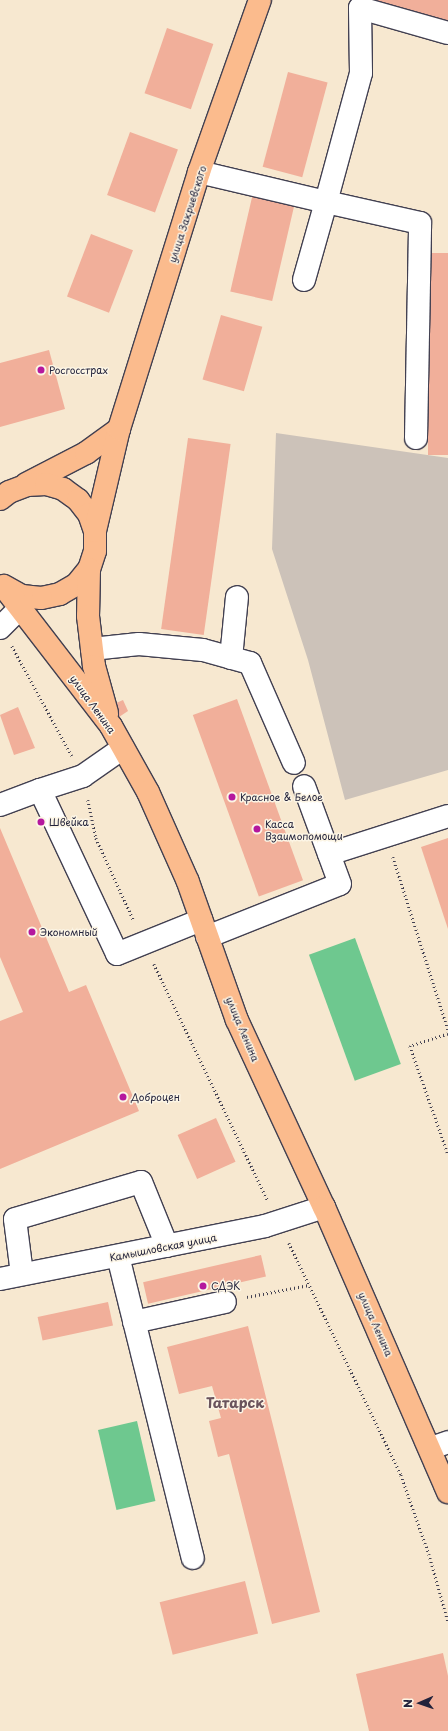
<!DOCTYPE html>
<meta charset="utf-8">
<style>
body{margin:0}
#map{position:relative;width:448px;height:1731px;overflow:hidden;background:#f7e8d0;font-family:"Playpen Sans",sans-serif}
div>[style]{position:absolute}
.industrial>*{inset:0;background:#ccc2b9}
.green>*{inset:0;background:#6ec88f;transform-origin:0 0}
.building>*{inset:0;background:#f1af9a;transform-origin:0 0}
.path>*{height:2.5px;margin-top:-1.25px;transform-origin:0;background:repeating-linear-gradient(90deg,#424051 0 1px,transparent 0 4px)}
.roads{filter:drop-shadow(1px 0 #424051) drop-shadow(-1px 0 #424051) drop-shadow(0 1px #424051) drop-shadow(0 -1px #424051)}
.minor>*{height:22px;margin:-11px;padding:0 11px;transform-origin:11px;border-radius:11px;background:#fff}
.major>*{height:22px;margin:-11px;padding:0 11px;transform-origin:11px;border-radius:11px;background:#fbbb8d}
.dots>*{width:11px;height:11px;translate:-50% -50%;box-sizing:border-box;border:2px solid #fcf5e5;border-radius:50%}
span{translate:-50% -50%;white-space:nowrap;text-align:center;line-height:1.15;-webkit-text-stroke:3px #fcf5e5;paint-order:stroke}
.street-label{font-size:10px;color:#22223b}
.poi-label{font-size:10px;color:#22223b}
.left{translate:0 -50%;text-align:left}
.district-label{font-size:14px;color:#6a535c;font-weight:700}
.north{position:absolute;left:400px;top:1683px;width:40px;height:40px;-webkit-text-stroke:3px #fcf5e5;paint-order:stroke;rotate:268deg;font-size:11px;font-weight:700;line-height:16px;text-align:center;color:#22223b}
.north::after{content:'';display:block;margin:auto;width:14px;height:18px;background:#22223b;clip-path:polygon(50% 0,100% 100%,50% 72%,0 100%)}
</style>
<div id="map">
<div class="industrial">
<div style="clip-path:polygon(276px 433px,448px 458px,448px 770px,345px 800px,308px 660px,272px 549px)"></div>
</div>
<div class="green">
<div style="left:355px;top:938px;width:134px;height:49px;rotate:70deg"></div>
<div style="left:137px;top:1421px;width:82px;height:40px;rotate:77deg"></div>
</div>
<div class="building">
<div style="clip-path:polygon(370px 0,448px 0,448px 22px)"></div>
<div style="left:167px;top:28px;width:49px;height:69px;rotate:19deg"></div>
<div style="left:288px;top:72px;width:41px;height:98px;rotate:15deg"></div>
<div style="left:130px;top:132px;width:51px;height:67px;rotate:20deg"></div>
<div style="left:253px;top:193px;width:43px;height:101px;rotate:13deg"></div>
<div style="left:91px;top:234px;width:45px;height:67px;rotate:21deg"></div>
<div style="left:428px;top:253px;width:20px;height:202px"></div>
<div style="left:221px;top:315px;width:43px;height:67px;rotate:16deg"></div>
<div style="clip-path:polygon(49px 350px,65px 409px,0 427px,0 363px)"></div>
<div style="left:188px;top:438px;width:43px;height:193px;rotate:8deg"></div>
<div style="left:237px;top:699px;width:193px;height:47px;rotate:70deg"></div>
<div style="clip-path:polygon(123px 700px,128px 711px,119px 717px,114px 704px)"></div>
<div style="clip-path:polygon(18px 707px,35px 748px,14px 755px,0 715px)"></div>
<div style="clip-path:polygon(0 828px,69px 992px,86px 985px,139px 1111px,0 1169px,0 1021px,23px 1012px,0 957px)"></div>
<div style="clip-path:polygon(448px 838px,448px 929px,421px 847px)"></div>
<div style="left:216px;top:1118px;width:48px;height:42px;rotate:66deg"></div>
<div style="left:261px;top:1255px;width:22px;height:121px;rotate:77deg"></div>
<div style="left:108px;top:1302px;width:24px;height:72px;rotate:78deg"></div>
<div style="clip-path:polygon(248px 1326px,320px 1612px,272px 1624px,229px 1454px,218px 1457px,209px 1421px,221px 1418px,212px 1386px,179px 1394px,167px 1347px)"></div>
<div style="left:245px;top:1581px;width:54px;height:88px;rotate:76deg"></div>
<div style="clip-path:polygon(443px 1653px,448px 1676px,448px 1731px,369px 1731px,356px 1674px)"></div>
</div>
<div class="path">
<div style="left:12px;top:646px;width:125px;rotate:61.4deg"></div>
<div style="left:88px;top:800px;width:39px;rotate:78deg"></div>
<div style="left:96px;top:838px;width:91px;rotate:65.4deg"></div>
<div style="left:393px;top:857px;width:181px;rotate:72.3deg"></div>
<div style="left:154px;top:964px;width:263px;rotate:64.3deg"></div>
<div style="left:448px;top:1034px;width:40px;rotate:162deg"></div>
<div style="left:410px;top:1046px;width:114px;rotate:70.6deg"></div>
<div style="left:289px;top:1243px;width:258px;rotate:64.2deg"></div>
<div style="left:401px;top:1475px;width:84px;rotate:70.5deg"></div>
<div style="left:429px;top:1554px;width:70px;rotate:74.2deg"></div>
<div style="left:247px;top:1297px;width:63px;rotate:-11deg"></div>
</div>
<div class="roads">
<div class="minor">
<div style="left:199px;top:172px;width:130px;rotate:13.3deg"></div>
<div style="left:326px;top:202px;width:81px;rotate:105.8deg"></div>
<div style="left:416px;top:438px;width:215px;rotate:-88.9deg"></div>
<div style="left:420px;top:223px;width:96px;rotate:-167.4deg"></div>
<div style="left:326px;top:202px;width:134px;rotate:-74.8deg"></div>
<div style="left:361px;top:73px;width:65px;rotate:-90.9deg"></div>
<div style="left:360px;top:8px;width:91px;rotate:15.9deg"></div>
<div style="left:0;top:628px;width:28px;rotate:-45deg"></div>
<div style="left:92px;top:649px;width:47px;rotate:-6.1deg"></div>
<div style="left:139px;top:644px;width:64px;rotate:5.4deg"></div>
<div style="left:203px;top:650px;width:49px;rotate:15.5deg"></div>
<div style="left:250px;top:663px;width:109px;rotate:66.3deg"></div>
<div style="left:231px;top:658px;width:61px;rotate:-84.4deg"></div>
<div style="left:123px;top:748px;width:49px;rotate:145deg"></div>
<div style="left:83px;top:776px;width:45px;rotate:162deg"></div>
<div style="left:40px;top:790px;width:181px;rotate:64.8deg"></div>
<div style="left:117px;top:954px;width:91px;rotate:-22deg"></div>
<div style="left:0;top:805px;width:43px;rotate:-20.6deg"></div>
<div style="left:329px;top:854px;width:125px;rotate:-17.7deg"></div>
<div style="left:207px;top:937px;width:143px;rotate:-21.7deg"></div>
<div style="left:340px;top:884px;width:104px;rotate:-110.2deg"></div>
<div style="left:118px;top:1256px;width:311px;rotate:76.1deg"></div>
<div style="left:22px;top:1274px;width:55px;rotate:-97.3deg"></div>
<div style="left:15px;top:1219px;width:131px;rotate:-16.4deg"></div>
<div style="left:141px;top:1182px;width:69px;rotate:67.9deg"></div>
<div style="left:0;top:1279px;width:270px;rotate:-11.3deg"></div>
<div style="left:265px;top:1226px;width:62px;rotate:-17.9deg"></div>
<div style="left:134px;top:1322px;width:93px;rotate:-12.4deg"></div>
<div style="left:431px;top:1448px;width:18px;rotate:-19deg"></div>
</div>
<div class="major">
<div style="left:26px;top:484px;width:68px;rotate:-27.3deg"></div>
<div style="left:86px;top:453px;width:41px;rotate:-36deg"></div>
<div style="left:0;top:499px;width:11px;rotate:-38deg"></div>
<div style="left:9px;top:492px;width:19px;rotate:-21deg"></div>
<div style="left:27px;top:485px;width:19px;rotate:-3deg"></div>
<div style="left:46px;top:484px;width:18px;rotate:16deg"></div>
<div style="left:63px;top:489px;width:19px;rotate:36deg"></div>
<div style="left:78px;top:500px;width:18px;rotate:52deg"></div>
<div style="left:89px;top:514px;width:18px;rotate:71deg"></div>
<div style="left:95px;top:531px;width:20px;rotate:90deg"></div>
<div style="left:95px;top:551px;width:19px;rotate:108deg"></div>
<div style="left:89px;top:569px;width:19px;rotate:129deg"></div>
<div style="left:77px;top:584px;width:20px;rotate:150deg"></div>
<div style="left:60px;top:594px;width:19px;rotate:168deg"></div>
<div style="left:41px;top:598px;width:19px;rotate:-174deg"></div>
<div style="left:22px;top:596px;width:21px;rotate:-151deg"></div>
<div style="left:95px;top:531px;width:105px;rotate:-76.8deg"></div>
<div style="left:119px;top:429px;width:269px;rotate:-72.7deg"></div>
<div style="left:199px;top:172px;width:182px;rotate:-70.5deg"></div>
<div style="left:89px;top:569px;width:47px;rotate:91.2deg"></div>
<div style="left:88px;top:616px;width:50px;rotate:83.2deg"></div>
<div style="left:94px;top:666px;width:49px;rotate:74.5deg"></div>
<div style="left:4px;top:587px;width:175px;rotate:52.4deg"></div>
<div style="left:111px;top:726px;width:76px;rotate:60.7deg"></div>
<div style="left:148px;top:792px;width:98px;rotate:66deg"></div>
<div style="left:188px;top:882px;width:146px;rotate:70.5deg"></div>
<div style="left:237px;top:1020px;width:206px;rotate:65.1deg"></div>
<div style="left:324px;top:1207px;width:311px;rotate:66.5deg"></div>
</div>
</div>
<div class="dots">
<div style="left:41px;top:370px;background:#b5179e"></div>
<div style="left:232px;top:797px;background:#b5179e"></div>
<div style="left:41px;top:822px;background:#b5179e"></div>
<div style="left:257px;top:829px;background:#b5179e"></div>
<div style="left:32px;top:932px;background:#b5179e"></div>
<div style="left:123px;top:1097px;background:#b5179e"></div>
<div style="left:203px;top:1286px;background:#b5179e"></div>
</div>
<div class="street-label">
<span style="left:187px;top:214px;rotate:-72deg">улица Закриевского</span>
<span style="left:93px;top:704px;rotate:54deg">улица Ленина</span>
<span style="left:243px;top:1029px;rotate:67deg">улица Ленина</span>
<span style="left:163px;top:1247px;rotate:-11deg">Камышловская улица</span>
<span style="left:376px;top:1324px;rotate:66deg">улица Ленина</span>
</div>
<div class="poi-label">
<span class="left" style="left:49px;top:370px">Росгосстрах</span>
<span class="left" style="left:240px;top:797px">Красное &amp; Белое</span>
<span class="left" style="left:49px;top:822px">Швейка</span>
<span class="left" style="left:265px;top:829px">Касса<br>Взаимопомощи</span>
<span class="left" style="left:40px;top:932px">Экономный</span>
<span class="left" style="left:131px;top:1097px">Доброцен</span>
<span class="left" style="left:211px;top:1286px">СДЭК</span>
</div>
<div class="district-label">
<span style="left:235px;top:1403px">Татарск</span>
</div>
<div class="north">N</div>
</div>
